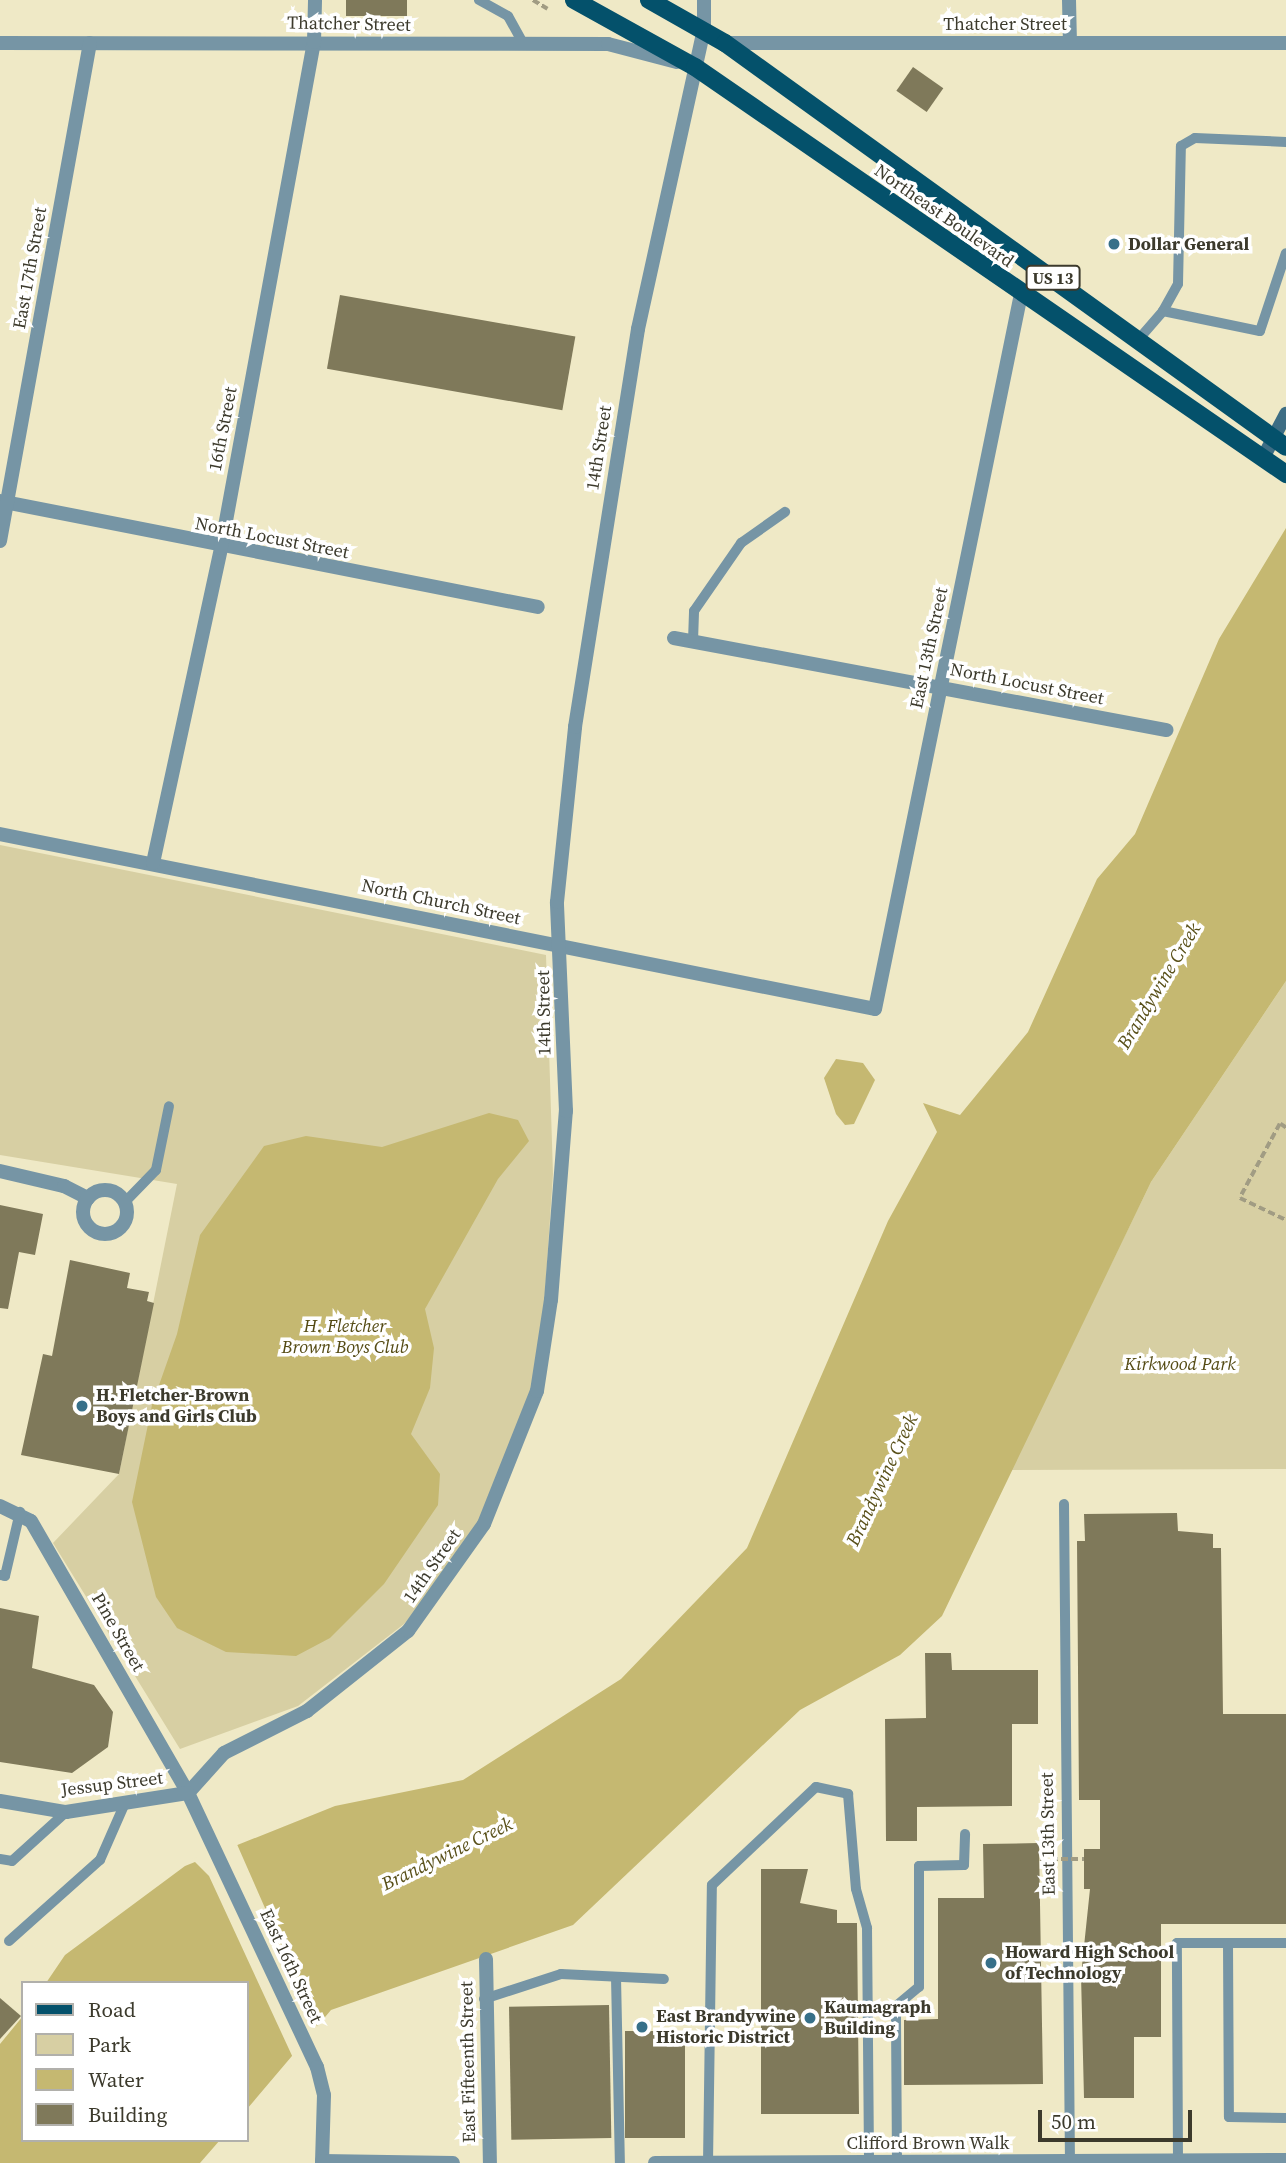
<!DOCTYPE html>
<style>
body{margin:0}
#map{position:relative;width:1286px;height:2163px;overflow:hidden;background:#efe9c6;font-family:"Source Serif 4",serif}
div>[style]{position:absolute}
.green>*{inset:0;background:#d7cfa3}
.water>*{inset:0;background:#c5b871}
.pier>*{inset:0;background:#efe9c6}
.building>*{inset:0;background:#7f795a;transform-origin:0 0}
.path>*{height:3.5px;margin-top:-1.75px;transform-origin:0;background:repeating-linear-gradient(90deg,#a19c83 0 7px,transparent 0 10.5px)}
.lane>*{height:10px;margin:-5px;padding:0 5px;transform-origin:5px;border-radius:5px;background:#7695a5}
.street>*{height:14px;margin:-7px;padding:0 7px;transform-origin:7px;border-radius:7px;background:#7695a5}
.street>.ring{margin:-7px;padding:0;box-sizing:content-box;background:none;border:14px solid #7695a5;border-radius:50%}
.secondary>*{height:14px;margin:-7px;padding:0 7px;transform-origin:7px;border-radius:7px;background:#3d6d84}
.primary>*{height:18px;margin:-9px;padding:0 9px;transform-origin:9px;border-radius:9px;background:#04516b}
.path-bridge>*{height:3.5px;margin-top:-1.75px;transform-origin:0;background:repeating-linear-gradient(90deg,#a19c83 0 7px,transparent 0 10.5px)}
.dots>*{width:19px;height:19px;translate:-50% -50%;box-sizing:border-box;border:4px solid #fff;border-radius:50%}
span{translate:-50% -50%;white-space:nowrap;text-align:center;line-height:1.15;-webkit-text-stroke:7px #fff;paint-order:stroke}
.shield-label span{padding:2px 5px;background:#fff;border:2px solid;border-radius:5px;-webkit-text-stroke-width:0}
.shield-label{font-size:16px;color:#3c3a2c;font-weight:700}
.street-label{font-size:18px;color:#3c3a2c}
.poi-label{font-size:18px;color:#3c3a2c;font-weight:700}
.left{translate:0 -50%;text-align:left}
.park-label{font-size:18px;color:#544a13;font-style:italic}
.water-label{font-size:19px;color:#595019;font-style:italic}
.legend{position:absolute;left:21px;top:1981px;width:228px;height:161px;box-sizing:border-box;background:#fff;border:2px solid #b1b0ab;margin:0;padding:9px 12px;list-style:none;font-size:21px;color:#3c3a2c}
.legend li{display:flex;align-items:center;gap:14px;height:35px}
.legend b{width:35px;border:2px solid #b1b0ab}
.scale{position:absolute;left:1038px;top:2110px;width:154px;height:32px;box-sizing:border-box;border:4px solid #3c3a2c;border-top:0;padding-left:9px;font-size:21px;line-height:24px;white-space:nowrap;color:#3c3a2c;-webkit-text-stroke:5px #fff;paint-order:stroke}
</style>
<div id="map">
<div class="green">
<div style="clip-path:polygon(0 845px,546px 955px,553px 1174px,539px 1383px,471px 1546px,404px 1624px,298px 1706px,180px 1749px,53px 1543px,119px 1474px,177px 1184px,0 1155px)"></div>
<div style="clip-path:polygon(1286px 981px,1286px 1469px,1011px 1470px,1151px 1182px)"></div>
</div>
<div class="water">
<div style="clip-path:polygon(1286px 528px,1286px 981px,1151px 1182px,942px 1616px,900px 1655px,800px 1710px,573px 1925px,331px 2010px,247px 2109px,247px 1983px,46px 1983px,65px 1955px,185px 1866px,335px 1806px,463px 1780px,621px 1679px,747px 1548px,888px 1221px,937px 1132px,923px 1103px,960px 1115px,1028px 1032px,1097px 879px,1135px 834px,1219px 639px)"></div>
<div style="clip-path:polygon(836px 1059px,863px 1063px,875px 1080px,854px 1124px,845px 1125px,836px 1114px,824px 1078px)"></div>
<div style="clip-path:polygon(489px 1113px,518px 1120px,529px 1141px,498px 1179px,425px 1309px,434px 1348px,430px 1388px,411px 1434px,440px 1474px,438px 1505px,384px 1584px,330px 1638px,296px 1656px,226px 1652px,177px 1628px,156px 1597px,132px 1502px,152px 1405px,177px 1334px,200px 1235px,264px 1146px,306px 1136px,382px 1147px)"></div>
<div style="clip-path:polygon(23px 2016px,23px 2140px,220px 2140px,200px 2163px,0 2163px,0 2044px)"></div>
</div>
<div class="pier">
<div style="clip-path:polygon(236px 1842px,319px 2031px,294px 2060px,209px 1876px,192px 1859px)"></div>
</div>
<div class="building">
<div style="left:346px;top:0;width:61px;height:16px"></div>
<div style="left:913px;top:67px;width:37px;height:29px;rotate:35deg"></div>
<div style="left:340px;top:295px;width:239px;height:75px;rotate:10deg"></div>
<div style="clip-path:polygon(0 1205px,43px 1214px,35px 1255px,19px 1252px,8px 1309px,0 1308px)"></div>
<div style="clip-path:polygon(70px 1260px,130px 1273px,127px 1288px,149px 1292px,147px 1301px,154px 1303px,119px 1474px,21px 1455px,43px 1354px,52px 1356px)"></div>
<div style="clip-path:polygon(1177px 1513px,1178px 1531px,1213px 1534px,1213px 1548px,1221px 1548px,1223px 1714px,1286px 1714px,1286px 1924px,1161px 1924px,1161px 2037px,1134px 2037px,1134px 2098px,1084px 2098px,1081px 1975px,1090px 1889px,1084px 1889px,1084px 1849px,1100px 1849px,1100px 1800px,1079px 1800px,1077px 1541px,1085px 1541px,1084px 1514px)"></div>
<div style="clip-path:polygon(0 1608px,39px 1616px,32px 1668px,94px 1685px,113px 1712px,108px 1747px,72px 1773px,0 1762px)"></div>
<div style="clip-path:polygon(925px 1653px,951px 1653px,952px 1670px,1038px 1670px,1038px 1724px,1012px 1724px,1012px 1806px,917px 1807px,917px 1841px,886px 1841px,885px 1719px,926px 1718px)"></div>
<div style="clip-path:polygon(1039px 1843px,1043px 2084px,904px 2085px,904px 2020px,938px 2019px,938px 1898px,984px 1898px,983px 1844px)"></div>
<div style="clip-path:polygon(761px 1869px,808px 1869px,800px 1903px,837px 1910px,837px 1923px,857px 1923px,859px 2114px,761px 2114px)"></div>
<div style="clip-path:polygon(0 1998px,21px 2016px,0 2039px)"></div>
<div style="left:609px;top:2005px;width:133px;height:100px;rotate:89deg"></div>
<div style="left:685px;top:2031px;width:107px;height:60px;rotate:90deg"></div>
</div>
<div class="path">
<div style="left:533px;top:0;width:17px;rotate:31deg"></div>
<div style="left:1286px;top:1128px;width:7px;rotate:-146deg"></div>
<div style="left:1280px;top:1124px;width:84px;rotate:118.4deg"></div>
<div style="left:1240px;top:1198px;width:51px;rotate:25.6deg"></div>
</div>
<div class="lane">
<div style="left:479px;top:0;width:33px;rotate:29deg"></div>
<div style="left:508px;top:16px;width:33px;rotate:61deg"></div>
<div style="left:1163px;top:311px;width:31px;rotate:-61deg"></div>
<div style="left:1178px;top:284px;width:138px;rotate:-88.8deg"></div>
<div style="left:1181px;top:146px;width:16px;rotate:-30deg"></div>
<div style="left:1195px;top:138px;width:91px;rotate:2.5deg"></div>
<div style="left:1138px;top:340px;width:38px;rotate:-49deg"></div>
<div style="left:1163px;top:311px;width:99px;rotate:11.7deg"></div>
<div style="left:1260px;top:331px;width:82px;rotate:-71.6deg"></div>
<div style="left:693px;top:641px;width:30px;rotate:-88deg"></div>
<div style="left:694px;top:611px;width:83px;rotate:-55.3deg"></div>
<div style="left:741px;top:543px;width:54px;rotate:-35.2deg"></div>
<div style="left:124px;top:1203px;width:46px;rotate:-45.9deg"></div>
<div style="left:156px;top:1170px;width:65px;rotate:-78.5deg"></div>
<div style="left:1064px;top:1504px;width:657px;rotate:89.48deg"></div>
<div style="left:0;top:1575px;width:5px;rotate:11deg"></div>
<div style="left:5px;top:1576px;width:66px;rotate:-76.8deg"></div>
<div style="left:0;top:1859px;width:12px;rotate:9deg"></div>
<div style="left:12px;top:1861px;width:73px;rotate:-42.2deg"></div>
<div style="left:9px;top:1941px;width:122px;rotate:-41.7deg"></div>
<div style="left:100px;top:1860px;width:62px;rotate:-66.3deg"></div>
<div style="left:1228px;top:1943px;width:174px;rotate:89.7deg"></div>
<div style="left:1229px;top:2117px;width:57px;rotate:1deg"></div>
<div style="left:616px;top:1977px;width:186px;rotate:88.8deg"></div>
<div style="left:484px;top:1999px;width:81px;rotate:-18deg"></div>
<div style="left:561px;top:1974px;width:103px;rotate:2.8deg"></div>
<div style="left:1178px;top:2161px;width:218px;rotate:-90.3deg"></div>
<div style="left:1177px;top:1943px;width:109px"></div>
<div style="left:897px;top:2162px;width:156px;rotate:-90.4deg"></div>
<div style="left:896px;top:2006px;width:30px;rotate:-40deg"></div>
<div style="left:919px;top:1987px;width:121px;rotate:-90deg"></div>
<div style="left:919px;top:1866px;width:45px;rotate:-1.3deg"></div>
<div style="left:964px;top:1865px;width:31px;rotate:-88deg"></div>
<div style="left:708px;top:2163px;width:278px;rotate:-89.2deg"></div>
<div style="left:712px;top:1885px;width:143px;rotate:-43.3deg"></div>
<div style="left:816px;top:1787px;width:33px;rotate:12deg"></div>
<div style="left:848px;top:1794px;width:95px;rotate:85.2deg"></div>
<div style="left:856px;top:1889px;width:41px;rotate:74.2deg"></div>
<div style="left:867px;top:1928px;width:234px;rotate:89.5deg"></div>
</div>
<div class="street">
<div style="left:1069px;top:0;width:43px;rotate:88.7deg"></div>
<div style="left:0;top:43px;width:608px;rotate:0.09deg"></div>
<div style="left:608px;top:44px;width:71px;rotate:14.6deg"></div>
<div style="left:725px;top:43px;width:561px"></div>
<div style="left:0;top:501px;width:548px;rotate:11.15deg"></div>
<div style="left:0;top:541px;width:506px;rotate:-79.76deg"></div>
<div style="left:674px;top:638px;width:501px;rotate:10.59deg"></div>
<div style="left:0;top:834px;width:892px;rotate:11.31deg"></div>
<div style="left:875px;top:1009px;width:730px;rotate:-78.46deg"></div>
<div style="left:153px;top:863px;width:322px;rotate:-77.8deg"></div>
<div style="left:221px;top:548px;width:514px;rotate:-79.59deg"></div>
<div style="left:314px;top:42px;width:42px;rotate:-88.6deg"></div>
<div style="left:0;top:1171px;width:66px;rotate:13.2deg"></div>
<div style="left:64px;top:1186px;width:27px;rotate:27deg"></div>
<div class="ring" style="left:83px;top:1190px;width:30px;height:30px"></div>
<div style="left:0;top:1506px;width:34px;rotate:26deg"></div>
<div style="left:31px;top:1521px;width:314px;rotate:60deg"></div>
<div style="left:188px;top:1793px;width:303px;rotate:64.8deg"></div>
<div style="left:317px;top:2067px;width:29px;rotate:76deg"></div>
<div style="left:324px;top:2095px;width:68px;rotate:91.7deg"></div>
<div style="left:188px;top:1793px;width:54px;rotate:-48deg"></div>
<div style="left:224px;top:1753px;width:93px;rotate:-26.8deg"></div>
<div style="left:307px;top:1711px;width:129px;rotate:-38.4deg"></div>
<div style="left:408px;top:1631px;width:131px;rotate:-54.6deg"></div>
<div style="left:484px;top:1524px;width:143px;rotate:-68.3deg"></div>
<div style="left:537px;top:1391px;width:92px;rotate:-81.3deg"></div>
<div style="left:551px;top:1300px;width:190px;rotate:-85.5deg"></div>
<div style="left:566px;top:1111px;width:209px;rotate:-92.5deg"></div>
<div style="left:557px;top:902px;width:176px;rotate:-84.1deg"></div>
<div style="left:575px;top:727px;width:403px;rotate:-81deg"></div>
<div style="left:638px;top:329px;width:306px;rotate:-77.6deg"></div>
<div style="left:704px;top:30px;width:30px;rotate:-90deg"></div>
<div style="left:0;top:1801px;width:67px;rotate:9.5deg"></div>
<div style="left:66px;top:1812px;width:123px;rotate:-8.9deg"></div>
<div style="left:486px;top:1959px;width:204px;rotate:88.9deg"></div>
<div style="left:322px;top:2161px;width:131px;rotate:0.9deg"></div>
<div style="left:655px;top:2163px;width:631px;rotate:-0.27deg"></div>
</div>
<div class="secondary">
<div style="left:1263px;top:458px;width:50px;rotate:-62.4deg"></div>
</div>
<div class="primary">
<div style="left:574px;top:0;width:138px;rotate:29deg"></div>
<div style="left:695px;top:67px;width:718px;rotate:34.55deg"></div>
<div style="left:649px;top:0;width:87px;rotate:29.5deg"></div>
<div style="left:725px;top:43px;width:691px;rotate:35.76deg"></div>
</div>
<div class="path-bridge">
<div style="left:1040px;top:1859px;width:44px"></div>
</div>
<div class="dots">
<div style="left:1114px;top:244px;background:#377089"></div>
<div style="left:82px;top:1406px;background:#377089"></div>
<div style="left:991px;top:1963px;background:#377089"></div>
<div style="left:810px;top:2018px;background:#377089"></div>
<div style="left:642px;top:2027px;background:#377089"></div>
</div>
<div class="shield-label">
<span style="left:1053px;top:278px">US 13</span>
</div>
<div class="street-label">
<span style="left:349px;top:24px;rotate:1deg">Thatcher Street</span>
<span style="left:1005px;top:24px">Thatcher Street</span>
<span style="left:944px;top:216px;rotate:35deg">Northeast Boulevard</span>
<span style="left:30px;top:268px;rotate:-80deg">East 17th Street</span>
<span style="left:223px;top:429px;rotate:-79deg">16th Street</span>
<span style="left:599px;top:448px;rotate:-81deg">14th Street</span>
<span style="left:272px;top:538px;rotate:11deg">North Locust Street</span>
<span style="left:929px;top:648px;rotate:-78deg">East 13th Street</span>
<span style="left:1027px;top:684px;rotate:11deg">North Locust Street</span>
<span style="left:441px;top:902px;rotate:12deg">North Church Street</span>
<span style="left:544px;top:1013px;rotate:-91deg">14th Street</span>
<span style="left:432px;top:1566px;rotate:-55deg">14th Street</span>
<span style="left:118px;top:1632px;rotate:60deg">Pine Street</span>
<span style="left:112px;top:1784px;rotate:-7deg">Jessup Street</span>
<span style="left:1048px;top:1834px;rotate:-91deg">East 13th Street</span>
<span style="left:291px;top:1966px;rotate:65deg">East 16th Street</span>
<span style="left:468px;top:2062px;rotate:-91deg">East Fifteenth Street</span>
<span style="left:928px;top:2143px">Clifford Brown Walk</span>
</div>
<div class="poi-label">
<span class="left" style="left:1128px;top:244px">Dollar General</span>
<span class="left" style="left:96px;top:1406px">H. Fletcher-Brown<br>Boys and Girls Club</span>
<span class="left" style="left:1005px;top:1963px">Howard High School<br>of Technology</span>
<span class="left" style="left:824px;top:2018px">Kaumagraph<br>Building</span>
<span class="left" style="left:656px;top:2027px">East Brandywine<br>Historic District</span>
</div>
<div class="park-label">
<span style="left:345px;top:1337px">H. Fletcher<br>Brown Boys Club</span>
<span style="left:1180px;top:1364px">Kirkwood Park</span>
</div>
<div class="water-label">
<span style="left:1159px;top:986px;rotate:-59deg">Brandywine Creek</span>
<span style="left:882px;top:1480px;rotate:-65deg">Brandywine Creek</span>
<span style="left:447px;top:1854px;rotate:-26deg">Brandywine Creek</span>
</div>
<ul class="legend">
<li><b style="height:9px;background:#04516b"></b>Road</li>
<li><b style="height:19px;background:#d7cfa3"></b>Park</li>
<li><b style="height:19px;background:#c5b871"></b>Water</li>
<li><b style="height:19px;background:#7f795a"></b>Building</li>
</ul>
<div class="scale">50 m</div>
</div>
